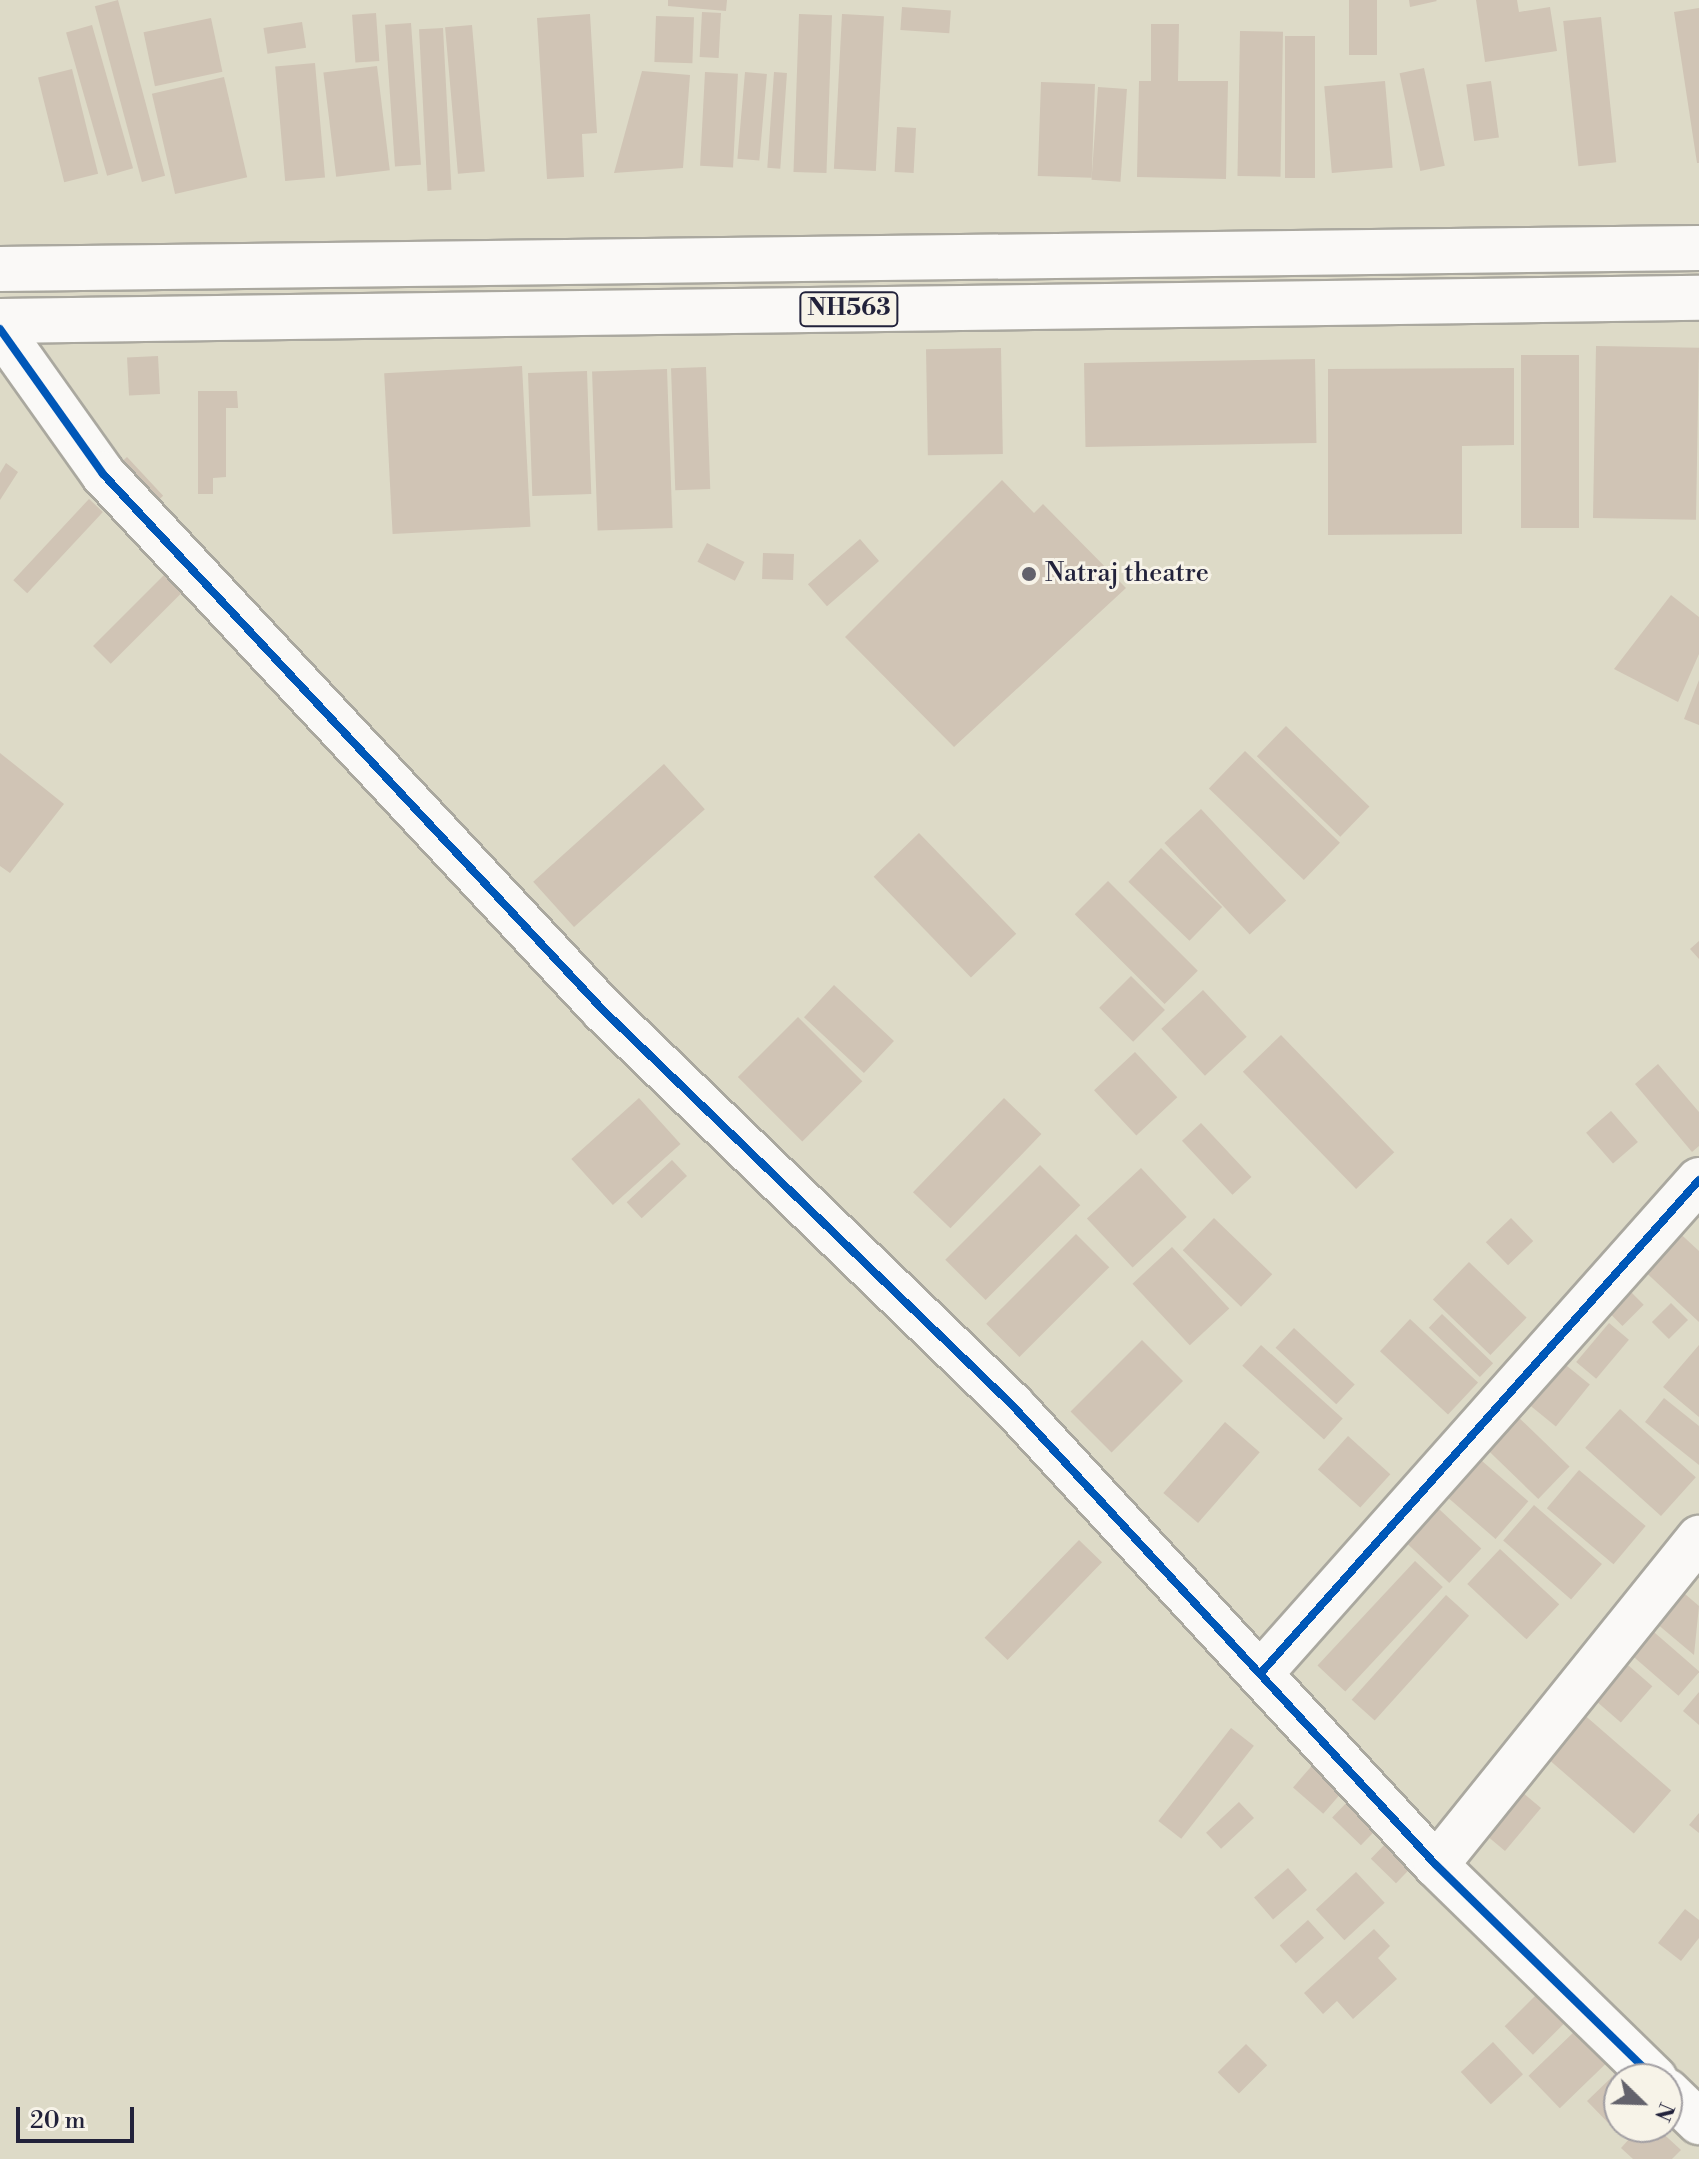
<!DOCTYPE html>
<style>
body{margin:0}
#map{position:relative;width:1699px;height:2159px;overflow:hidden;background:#dddac7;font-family:"Libre Bodoni",serif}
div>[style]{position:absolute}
.building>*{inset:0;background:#d0c4b5;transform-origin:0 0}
.roads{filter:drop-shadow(2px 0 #aaa89f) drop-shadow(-2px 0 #aaa89f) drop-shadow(0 2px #aaa89f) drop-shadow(0 -2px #aaa89f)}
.minor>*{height:44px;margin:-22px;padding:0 22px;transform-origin:22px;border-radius:22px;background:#faf9f7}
.trunk>*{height:44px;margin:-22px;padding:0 22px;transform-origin:22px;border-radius:22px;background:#faf9f7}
.cycleway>*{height:8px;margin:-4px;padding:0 4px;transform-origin:4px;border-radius:4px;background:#0057b8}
.dots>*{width:22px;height:22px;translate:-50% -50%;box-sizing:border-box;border:4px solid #f7f3e8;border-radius:50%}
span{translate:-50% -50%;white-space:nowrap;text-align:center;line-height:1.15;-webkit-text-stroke:6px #f7f3e8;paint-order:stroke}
.shield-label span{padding:2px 6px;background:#f7f3e8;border:2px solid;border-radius:6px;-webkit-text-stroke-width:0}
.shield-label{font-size:24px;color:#22223b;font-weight:700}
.poi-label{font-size:26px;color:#22223b}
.left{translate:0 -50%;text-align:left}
.north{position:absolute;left:1603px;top:2063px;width:80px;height:80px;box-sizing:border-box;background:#f7f3e8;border:2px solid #a29fa3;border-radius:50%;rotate:113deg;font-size:22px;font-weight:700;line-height:32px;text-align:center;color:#22223b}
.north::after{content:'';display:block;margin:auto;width:28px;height:36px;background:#63626c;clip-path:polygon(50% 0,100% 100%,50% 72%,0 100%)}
.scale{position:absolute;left:16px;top:2107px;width:118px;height:36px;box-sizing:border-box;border:4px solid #22223b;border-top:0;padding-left:10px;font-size:24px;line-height:28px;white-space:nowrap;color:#22223b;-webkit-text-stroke:6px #f7f3e8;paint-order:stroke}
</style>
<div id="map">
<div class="building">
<div style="left:118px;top:0;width:182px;height:24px;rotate:75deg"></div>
<div style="clip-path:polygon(668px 0,727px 0,726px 11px,668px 6px)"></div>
<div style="left:1349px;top:0;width:28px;height:55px"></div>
<div style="clip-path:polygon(1409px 0,1436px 0,1437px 1px,1410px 7px)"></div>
<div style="clip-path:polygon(1476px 0,1517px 0,1519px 12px,1550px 7px,1557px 51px,1485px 62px)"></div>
<div style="left:902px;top:7px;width:49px;height:23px;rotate:4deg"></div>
<div style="clip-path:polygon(1699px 8px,1699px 163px,1697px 163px,1674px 12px)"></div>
<div style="left:702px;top:12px;width:19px;height:45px;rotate:3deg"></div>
<div style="left:376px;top:13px;width:48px;height:24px;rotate:86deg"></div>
<div style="clip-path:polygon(590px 14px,597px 133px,582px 134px,584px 177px,547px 179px,537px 18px)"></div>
<div style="left:799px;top:14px;width:33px;height:158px;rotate:2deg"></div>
<div style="left:842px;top:14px;width:42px;height:155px;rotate:3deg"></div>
<div style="left:656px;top:16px;width:38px;height:46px;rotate:2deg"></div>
<div style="left:1601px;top:17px;width:146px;height:38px;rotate:84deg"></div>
<div style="left:211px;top:18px;width:55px;height:69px;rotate:78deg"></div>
<div style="left:302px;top:22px;width:26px;height:39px;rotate:81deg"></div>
<div style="left:411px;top:23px;width:142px;height:26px;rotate:86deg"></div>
<div style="clip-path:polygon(1151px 24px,1179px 24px,1178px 81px,1228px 81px,1226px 179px,1137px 177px,1139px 81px,1151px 81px)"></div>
<div style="left:92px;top:25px;width:149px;height:27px;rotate:74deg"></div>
<div style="left:472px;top:25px;width:147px;height:27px;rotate:85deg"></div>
<div style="left:443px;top:28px;width:162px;height:24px;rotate:87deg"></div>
<div style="left:1240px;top:31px;width:43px;height:145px;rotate:1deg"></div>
<div style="left:1285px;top:36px;width:30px;height:142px"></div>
<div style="left:315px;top:63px;width:115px;height:40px;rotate:85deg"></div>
<div style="left:377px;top:66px;width:105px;height:54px;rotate:83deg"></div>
<div style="left:1424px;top:68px;width:100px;height:25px;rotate:78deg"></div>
<div style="left:72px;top:69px;width:108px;height:35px;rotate:76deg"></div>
<div style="clip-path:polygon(642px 71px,690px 75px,683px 168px,614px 173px)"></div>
<div style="left:705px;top:72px;width:33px;height:94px;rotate:3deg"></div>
<div style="left:745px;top:72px;width:22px;height:87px;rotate:5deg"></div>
<div style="left:774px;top:72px;width:13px;height:96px;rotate:4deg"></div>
<div style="left:224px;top:77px;width:103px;height:74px;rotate:77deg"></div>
<div style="left:1385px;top:81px;width:87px;height:61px;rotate:85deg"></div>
<div style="left:1491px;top:81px;width:57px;height:25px;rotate:82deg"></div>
<div style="left:1041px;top:82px;width:54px;height:94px;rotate:2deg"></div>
<div style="left:1098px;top:87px;width:29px;height:93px;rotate:4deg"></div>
<div style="left:897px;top:127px;width:19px;height:45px;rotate:3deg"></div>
<div style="left:1596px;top:346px;width:103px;height:172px;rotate:1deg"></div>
<div style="left:1001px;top:348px;width:106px;height:75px;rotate:89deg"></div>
<div style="left:1579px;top:355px;width:173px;height:58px;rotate:90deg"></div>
<div style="left:158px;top:356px;width:38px;height:31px;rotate:87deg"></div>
<div style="left:1315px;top:359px;width:84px;height:231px;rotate:89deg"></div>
<div style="left:522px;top:366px;width:161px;height:138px;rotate:87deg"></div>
<div style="left:706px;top:367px;width:122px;height:35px;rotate:88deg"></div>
<div style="clip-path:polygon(1514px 368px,1514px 445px,1462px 446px,1462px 534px,1328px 535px,1328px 369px)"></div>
<div style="left:667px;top:369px;width:159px;height:75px;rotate:88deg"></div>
<div style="left:587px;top:371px;width:123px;height:59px;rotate:88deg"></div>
<div style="clip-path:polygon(198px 391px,237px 391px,238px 408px,226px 408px,226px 477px,213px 478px,213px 494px,198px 494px)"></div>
<div style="left:127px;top:457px;width:53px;height:17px;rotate:47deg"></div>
<div style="clip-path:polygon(6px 463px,18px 472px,0 500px,0 473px)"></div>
<div style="clip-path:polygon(1002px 480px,1034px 513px,1043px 504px,1126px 588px,954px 747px,845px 637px)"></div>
<div style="left:89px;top:499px;width:19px;height:111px;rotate:43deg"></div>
<div style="left:860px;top:539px;width:29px;height:69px;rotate:49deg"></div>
<div style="left:707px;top:543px;width:42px;height:21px;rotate:27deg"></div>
<div style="left:763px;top:553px;width:31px;height:26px;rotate:2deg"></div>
<div style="left:168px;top:571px;width:25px;height:106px;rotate:45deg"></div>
<div style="clip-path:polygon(1671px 595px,1699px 617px,1699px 654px,1678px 702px,1614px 669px)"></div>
<div style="clip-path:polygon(1699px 680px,1699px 725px,1684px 719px)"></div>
<div style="left:1286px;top:726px;width:116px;height:42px;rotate:44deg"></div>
<div style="left:1245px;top:751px;width:132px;height:52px;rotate:44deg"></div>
<div style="clip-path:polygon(0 753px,64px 804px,10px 873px,0 866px)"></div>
<div style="left:664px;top:764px;width:61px;height:176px;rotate:48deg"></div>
<div style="left:1201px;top:809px;width:125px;height:50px;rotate:47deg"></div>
<div style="left:919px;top:833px;width:140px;height:63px;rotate:46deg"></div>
<div style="left:1161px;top:848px;width:85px;height:47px;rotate:44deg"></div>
<div style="left:1108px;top:881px;width:127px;height:47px;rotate:45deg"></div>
<div style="clip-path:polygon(1699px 941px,1699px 959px,1690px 949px)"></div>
<div style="left:1131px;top:976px;width:48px;height:45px;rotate:45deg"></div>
<div style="left:834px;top:985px;width:82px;height:44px;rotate:43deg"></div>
<div style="left:1203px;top:990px;width:64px;height:57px;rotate:47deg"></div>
<div style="left:798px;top:1017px;width:91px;height:85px;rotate:45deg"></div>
<div style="left:1281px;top:1035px;width:163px;height:53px;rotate:46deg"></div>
<div style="left:1135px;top:1052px;width:62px;height:56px;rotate:47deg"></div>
<div style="clip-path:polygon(1658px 1064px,1699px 1112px,1699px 1146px,1692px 1152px,1635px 1084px)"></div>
<div style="left:639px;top:1098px;width:62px;height:91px;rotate:48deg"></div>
<div style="left:1004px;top:1098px;width:52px;height:131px;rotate:44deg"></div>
<div style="left:1611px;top:1111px;width:41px;height:33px;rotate:49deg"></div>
<div style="left:1201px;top:1123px;width:74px;height:26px;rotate:47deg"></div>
<div style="left:672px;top:1160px;width:22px;height:62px;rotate:47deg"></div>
<div style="left:1040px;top:1165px;width:57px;height:134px;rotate:45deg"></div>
<div style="left:1141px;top:1168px;width:67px;height:74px;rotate:47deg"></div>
<div style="left:1214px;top:1218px;width:81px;height:45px;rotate:44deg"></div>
<div style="left:1511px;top:1218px;width:32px;height:35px;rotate:46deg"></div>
<div style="clip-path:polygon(1673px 1227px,1699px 1251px,1699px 1322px,1638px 1265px)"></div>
<div style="left:1076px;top:1234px;width:47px;height:127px;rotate:45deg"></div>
<div style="left:1172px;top:1247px;width:84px;height:54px;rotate:47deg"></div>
<div style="left:1469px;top:1262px;width:80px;height:52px;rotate:44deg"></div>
<div style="left:1626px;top:1287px;width:25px;height:30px;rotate:45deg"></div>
<div style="left:1671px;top:1303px;width:24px;height:27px;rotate:45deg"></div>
<div style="left:1442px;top:1314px;width:71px;height:19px;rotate:44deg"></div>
<div style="left:1410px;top:1319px;width:93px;height:44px;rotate:43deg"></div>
<div style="left:1609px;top:1323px;width:26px;height:51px;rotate:40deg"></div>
<div style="left:1294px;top:1328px;width:83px;height:27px;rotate:43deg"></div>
<div style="left:1142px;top:1340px;width:58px;height:101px;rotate:45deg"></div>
<div style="left:1261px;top:1345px;width:110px;height:28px;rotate:42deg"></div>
<div style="clip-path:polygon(1699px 1345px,1699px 1417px,1663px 1387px)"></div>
<div style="left:1551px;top:1353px;width:50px;height:54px;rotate:39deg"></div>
<div style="clip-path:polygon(1664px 1398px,1699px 1426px,1699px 1465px,1645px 1422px)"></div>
<div style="left:1620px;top:1409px;width:102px;height:52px;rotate:42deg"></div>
<div style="left:1512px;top:1411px;width:80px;height:45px;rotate:44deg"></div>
<div style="left:1225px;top:1422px;width:46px;height:94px;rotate:41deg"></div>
<div style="left:1348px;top:1436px;width:57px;height:45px;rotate:42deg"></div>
<div style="left:1474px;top:1454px;width:72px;height:50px;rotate:41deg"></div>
<div style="left:1579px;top:1470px;width:87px;height:50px;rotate:40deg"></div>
<div style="left:1425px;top:1496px;width:77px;height:47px;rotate:43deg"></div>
<div style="left:1534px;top:1505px;width:90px;height:47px;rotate:41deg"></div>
<div style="left:1079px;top:1540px;width:32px;height:136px;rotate:44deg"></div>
<div style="left:1500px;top:1549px;width:81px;height:48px;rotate:43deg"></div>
<div style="left:1415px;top:1561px;width:38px;height:143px;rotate:43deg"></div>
<div style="clip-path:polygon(1664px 1576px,1699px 1606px,1694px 1655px,1637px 1607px)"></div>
<div style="left:1446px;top:1595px;width:31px;height:141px;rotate:42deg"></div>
<div style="left:1624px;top:1606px;width:100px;height:32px;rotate:41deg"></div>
<div style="left:1598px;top:1639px;width:72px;height:48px;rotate:41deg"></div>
<div style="left:1558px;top:1692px;width:150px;height:57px;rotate:41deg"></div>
<div style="clip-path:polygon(1699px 1692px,1699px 1725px,1683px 1711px)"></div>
<div style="left:1231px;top:1728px;width:29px;height:118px;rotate:38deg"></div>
<div style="left:1316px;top:1761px;width:40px;height:35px;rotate:41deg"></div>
<div style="clip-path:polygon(1509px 1781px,1541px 1808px,1505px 1851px,1454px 1808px)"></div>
<div style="left:1353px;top:1796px;width:40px;height:30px;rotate:44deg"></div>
<div style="left:1239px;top:1802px;width:22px;height:45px;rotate:47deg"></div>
<div style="clip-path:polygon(1699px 1813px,1699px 1833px,1689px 1825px)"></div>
<div style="left:1391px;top:1838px;width:35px;height:29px;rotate:44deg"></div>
<div style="left:1288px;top:1868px;width:29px;height:45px;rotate:49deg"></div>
<div style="left:1356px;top:1872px;width:42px;height:55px;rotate:47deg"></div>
<div style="clip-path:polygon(1685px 1909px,1699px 1920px,1699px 1938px,1681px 1961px,1658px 1943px)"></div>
<div style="left:1308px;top:1920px;width:24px;height:38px;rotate:48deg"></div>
<div style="clip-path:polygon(1374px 1929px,1390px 1946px,1378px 1958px,1397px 1979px,1353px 2019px,1337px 2001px,1323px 2014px,1304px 1993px)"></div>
<div style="left:1540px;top:1991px;width:40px;height:50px;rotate:45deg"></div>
<div style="left:1576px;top:2030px;width:45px;height:66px;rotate:46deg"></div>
<div style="left:1493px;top:2042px;width:44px;height:44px;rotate:47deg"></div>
<div style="left:1246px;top:2044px;width:30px;height:40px;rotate:45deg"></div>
<div style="clip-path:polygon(1615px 2074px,1619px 2127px,1629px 2127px,1620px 2135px,1587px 2101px)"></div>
<div style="clip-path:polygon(1640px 2127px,1656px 2127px,1681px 2150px,1672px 2159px,1633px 2159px,1621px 2148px)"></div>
</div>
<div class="roads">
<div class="minor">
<div style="left:0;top:329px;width:178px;rotate:54.6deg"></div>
<div style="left:103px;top:474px;width:733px;rotate:46.99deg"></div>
<div style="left:603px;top:1010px;width:570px;rotate:44deg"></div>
<div style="left:1013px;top:1406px;width:624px;rotate:47.34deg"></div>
<div style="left:1436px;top:1865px;width:306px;rotate:44.3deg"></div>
<div style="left:1260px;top:1674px;width:661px;rotate:-48.37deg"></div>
<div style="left:1436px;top:1865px;width:420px;rotate:-51.2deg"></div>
<div style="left:1667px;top:2091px;width:45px;rotate:44.1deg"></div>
</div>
<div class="trunk">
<div style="left:0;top:269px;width:1699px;rotate:-0.71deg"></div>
<div style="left:0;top:321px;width:1699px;rotate:-0.78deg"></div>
</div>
</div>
<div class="cycleway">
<div style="left:0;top:329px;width:178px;rotate:54.6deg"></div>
<div style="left:103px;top:474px;width:733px;rotate:46.99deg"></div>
<div style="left:603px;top:1010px;width:570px;rotate:44deg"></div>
<div style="left:1013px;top:1406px;width:624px;rotate:47.34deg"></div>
<div style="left:1436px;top:1865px;width:306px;rotate:44.3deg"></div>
<div style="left:1260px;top:1674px;width:661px;rotate:-48.37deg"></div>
</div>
<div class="dots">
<div style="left:1029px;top:574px;background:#63626c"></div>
</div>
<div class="shield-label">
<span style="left:849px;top:309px">NH563</span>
</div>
<div class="poi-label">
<span class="left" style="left:1045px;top:574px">Natraj theatre</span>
</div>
<div class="north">N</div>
<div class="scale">20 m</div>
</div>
